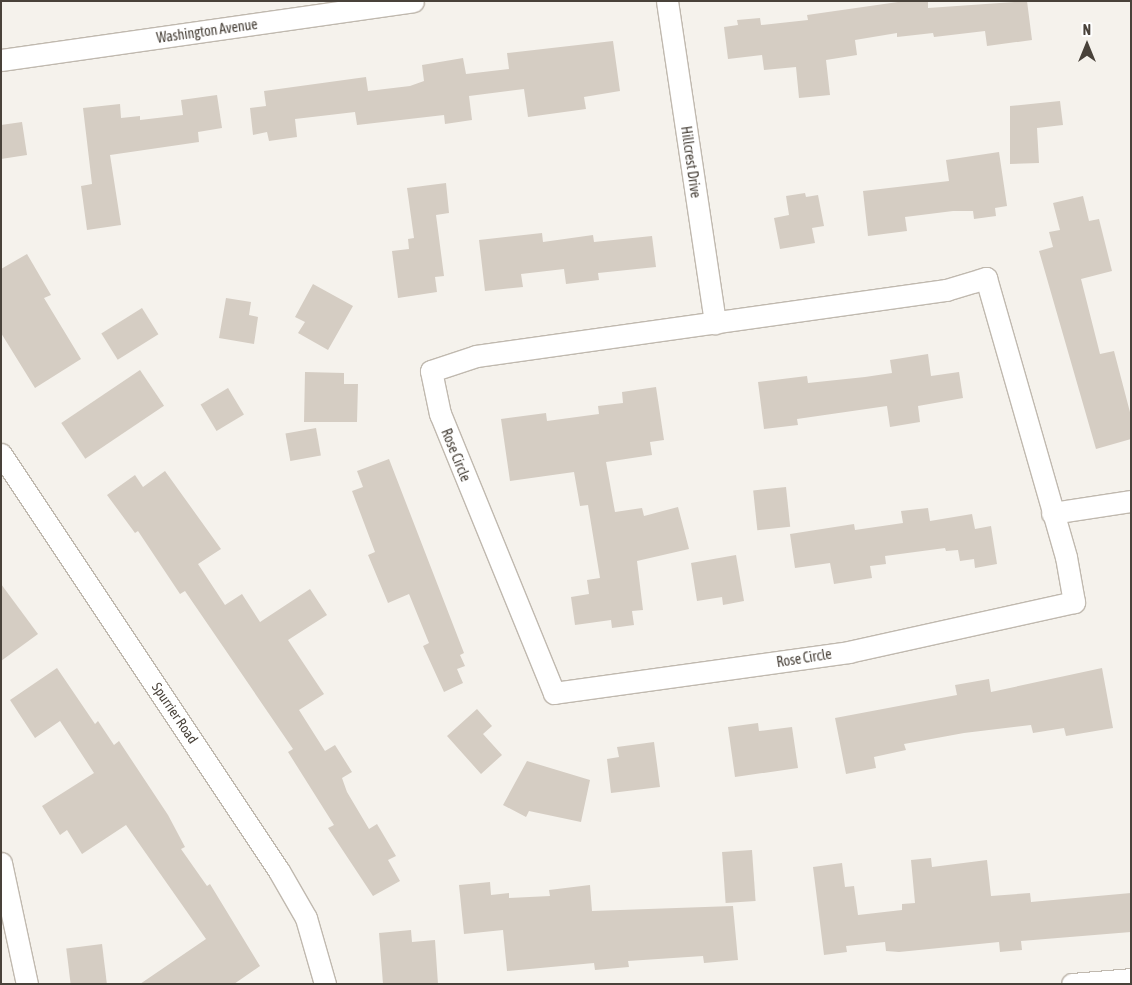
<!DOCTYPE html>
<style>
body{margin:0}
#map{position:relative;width:1132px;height:985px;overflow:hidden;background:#f5f2ec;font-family:"Asap Condensed",sans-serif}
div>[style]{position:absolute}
.building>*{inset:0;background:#d5cdc3;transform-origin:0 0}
.roads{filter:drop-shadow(1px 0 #c0b9af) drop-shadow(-1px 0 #c0b9af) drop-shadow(0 1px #c0b9af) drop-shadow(0 -1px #c0b9af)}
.street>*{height:21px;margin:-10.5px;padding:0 10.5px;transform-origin:10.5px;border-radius:10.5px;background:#fff}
span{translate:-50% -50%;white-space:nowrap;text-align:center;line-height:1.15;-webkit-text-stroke:4px #fff;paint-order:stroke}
.street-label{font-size:14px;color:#49423a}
.frame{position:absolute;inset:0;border:2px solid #49423a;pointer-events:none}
.north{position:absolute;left:1062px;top:20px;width:50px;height:50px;-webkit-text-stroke:4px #fff;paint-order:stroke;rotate:0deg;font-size:14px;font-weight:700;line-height:20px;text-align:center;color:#49423a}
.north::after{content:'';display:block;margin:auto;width:18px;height:22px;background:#49423a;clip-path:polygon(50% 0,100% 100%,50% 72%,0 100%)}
</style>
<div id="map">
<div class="building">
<div style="clip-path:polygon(905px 1px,928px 1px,928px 8px,1027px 1px,1032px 40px,987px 46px,985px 31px,934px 37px,933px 33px,897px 37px,897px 33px,855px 40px,857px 55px,826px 60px,830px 95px,799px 98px,796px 67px,764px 70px,762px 55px,728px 59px,724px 27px,738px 25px,737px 20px,760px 18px,761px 25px,808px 20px,807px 15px)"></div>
<div style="clip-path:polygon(613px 41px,620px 91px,584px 97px,586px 109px,528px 117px,524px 89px,469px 96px,472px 120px,445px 124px,444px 115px,357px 125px,355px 112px,295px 119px,297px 137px,269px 141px,267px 132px,253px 135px,250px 108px,266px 106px,264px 91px,366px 77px,368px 91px,410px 86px,424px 81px,422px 65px,463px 58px,466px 74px,509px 69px,507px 53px)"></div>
<div style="clip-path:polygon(217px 95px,222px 128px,198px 132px,199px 142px,110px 155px,121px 225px,87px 230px,81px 186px,92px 184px,83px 108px,120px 104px,121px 118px,140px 116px,140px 120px,183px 115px,181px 100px)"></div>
<div style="clip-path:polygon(1060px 101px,1063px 125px,1037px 128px,1039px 163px,1010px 164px,1010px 106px)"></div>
<div style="clip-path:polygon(22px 122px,27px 155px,1px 159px,1px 125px)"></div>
<div style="clip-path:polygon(999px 152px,1007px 206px,995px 208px,996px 216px,974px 219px,973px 211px,953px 211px,905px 217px,907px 231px,868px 236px,863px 191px,949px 181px,946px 160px)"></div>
<div style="clip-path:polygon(446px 183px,449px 213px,436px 215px,444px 276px,435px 277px,437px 292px,398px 298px,392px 251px,409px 249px,408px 239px,414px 238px,407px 188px)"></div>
<div style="clip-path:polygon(805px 193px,806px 197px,818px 195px,824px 226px,812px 228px,815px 243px,780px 249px,774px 218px,789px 215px,786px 196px)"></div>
<div style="clip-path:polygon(1083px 196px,1089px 221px,1099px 219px,1112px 271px,1081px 279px,1100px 354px,1114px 351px,1131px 416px,1131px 439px,1096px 449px,1039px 251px,1053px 247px,1049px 232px,1060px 230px,1053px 203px)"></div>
<div style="clip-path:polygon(542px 233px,543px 242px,593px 235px,594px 242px,652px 236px,656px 267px,598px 273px,599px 280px,566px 284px,564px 269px,521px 274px,523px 287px,485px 291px,479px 240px)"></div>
<div style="clip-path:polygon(27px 254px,51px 295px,44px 298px,81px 359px,35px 388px,1px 333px,1px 269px)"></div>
<div style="clip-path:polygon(313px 284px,353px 306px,328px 350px,298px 333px,305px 322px,295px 317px)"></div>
<div style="clip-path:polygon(226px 298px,251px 302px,249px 315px,258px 317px,254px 344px,219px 338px)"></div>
<div style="left:142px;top:308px;width:31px;height:48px;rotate:58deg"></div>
<div style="clip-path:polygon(928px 354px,931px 376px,959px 372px,963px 398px,918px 406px,920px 422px,890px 427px,887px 406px,797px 419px,798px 425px,764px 429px,758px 382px,807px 376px,808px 383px,865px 377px,892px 373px,890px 360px)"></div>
<div style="left:140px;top:370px;width:43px;height:95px;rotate:56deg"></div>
<div style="clip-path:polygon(305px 372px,344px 373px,344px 384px,358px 384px,357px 422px,304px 422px)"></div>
<div style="clip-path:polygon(656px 387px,664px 440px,650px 442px,652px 455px,606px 462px,615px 512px,642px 508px,644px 516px,678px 507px,689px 549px,637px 561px,643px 610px,632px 611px,634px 625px,612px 628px,611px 620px,575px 625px,571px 597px,589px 594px,587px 580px,600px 578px,588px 505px,580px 506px,574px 472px,510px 481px,501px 419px,546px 413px,547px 421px,599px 414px,598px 406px,623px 403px,622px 392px)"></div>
<div style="left:228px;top:388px;width:31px;height:32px;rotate:59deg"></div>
<div style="left:316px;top:428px;width:28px;height:31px;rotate:80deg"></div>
<div style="clip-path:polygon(389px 459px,464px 653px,460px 655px,465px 666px,457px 669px,463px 683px,444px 692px,423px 646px,429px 643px,409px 594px,388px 603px,368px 555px,375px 552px,352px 491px,363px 487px,357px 471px)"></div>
<div style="clip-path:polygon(165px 471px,221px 549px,198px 564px,225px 605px,242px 594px,260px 622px,310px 589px,327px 615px,288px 640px,324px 694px,299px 710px,325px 751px,335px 745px,352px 772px,342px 778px,347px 792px,369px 829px,377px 824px,396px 856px,388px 860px,400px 881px,373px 896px,328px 828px,334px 825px,288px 752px,293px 749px,185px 591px,180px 594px,138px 531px,135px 533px,107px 495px,135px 475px,143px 487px)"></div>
<div style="left:786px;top:487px;width:40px;height:33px;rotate:84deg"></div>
<div style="clip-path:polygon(928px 508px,930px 521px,972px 514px,975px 529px,991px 526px,997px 564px,975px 568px,974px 559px,960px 561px,958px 550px,946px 551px,945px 548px,885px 556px,886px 564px,870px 566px,872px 578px,834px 584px,830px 563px,795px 568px,790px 534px,854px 524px,855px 530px,903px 523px,901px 511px)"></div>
<div style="clip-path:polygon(736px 555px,744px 601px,723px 605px,722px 597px,697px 601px,691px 563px)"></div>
<div style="clip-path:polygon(1px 584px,38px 634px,1px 661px)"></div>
<div style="clip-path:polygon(57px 668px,95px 724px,98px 721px,114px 745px,119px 741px,168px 815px,185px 847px,181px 849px,207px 886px,210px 884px,260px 966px,234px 984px,140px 984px,206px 939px,126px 825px,82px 854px,67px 830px,60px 835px,42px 806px,94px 773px,60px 721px,35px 738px,10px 700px)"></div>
<div style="clip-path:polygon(1102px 668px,1113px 728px,1066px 736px,1064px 728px,1033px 733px,1031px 725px,964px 733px,904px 744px,906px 750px,874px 757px,876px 768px,846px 774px,835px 718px,957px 695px,955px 685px,989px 679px,991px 692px)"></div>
<div style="clip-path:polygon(477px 709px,492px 726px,483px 734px,502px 755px,481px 774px,447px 736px)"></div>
<div style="clip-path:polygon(758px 723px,759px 731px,792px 727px,798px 768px,735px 777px,728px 727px)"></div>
<div style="clip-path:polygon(654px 742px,660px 787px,611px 793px,607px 759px,619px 757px,617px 747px)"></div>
<div style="clip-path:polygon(527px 761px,590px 780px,581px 822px,529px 811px,526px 817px,503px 805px)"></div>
<div style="left:752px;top:850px;width:51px;height:30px;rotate:86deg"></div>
<div style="clip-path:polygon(931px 858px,932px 867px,987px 860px,991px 896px,1030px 893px,1031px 902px,1131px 893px,1131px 932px,1021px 941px,1022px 950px,1000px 952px,999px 942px,899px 952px,886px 951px,885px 942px,846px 946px,847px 952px,824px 955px,813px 867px,842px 863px,845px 887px,854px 886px,858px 915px,902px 910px,902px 904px,915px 903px,911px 860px)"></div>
<div style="clip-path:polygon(490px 882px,491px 895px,509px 893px,509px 898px,550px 896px,549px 890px,590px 885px,592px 911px,733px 906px,738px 960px,704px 963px,703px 956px,628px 961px,629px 967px,595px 970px,594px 963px,507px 971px,503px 930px,464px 934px,459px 885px)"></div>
<div style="clip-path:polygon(411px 930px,412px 942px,435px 940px,438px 984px,383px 984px,379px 933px)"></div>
<div style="left:102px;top:944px;width:40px;height:36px;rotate:83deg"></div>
</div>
<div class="roads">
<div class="street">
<div style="left:667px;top:1px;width:326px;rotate:81.5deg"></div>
<div style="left:1px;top:60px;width:416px;rotate:-8.1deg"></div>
<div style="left:986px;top:278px;width:290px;rotate:74deg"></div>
<div style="left:1066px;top:557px;width:46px;rotate:79.9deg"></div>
<div style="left:1074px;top:602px;width:230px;rotate:167.5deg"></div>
<div style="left:849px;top:652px;width:298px;rotate:172.1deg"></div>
<div style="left:554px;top:693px;width:301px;rotate:-112.2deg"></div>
<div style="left:440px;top:414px;width:44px;rotate:-101.8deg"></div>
<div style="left:431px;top:371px;width:47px;rotate:-18.4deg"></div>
<div style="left:476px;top:356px;width:475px;rotate:-8deg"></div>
<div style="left:946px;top:290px;width:42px;rotate:-16.7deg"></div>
<div style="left:1px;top:454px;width:501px;rotate:56.31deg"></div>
<div style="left:279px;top:871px;width:54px;rotate:60.1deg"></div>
<div style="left:306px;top:918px;width:69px;rotate:73.9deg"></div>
<div style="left:1052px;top:513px;width:80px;rotate:-8.6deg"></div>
<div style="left:1px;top:863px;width:124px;rotate:77.9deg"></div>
<div style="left:1072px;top:984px;width:59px;rotate:-4.8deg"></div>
</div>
</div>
<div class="street-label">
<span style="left:207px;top:31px;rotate:-8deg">Washington Avenue</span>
<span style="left:691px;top:162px;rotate:82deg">Hillcrest Drive</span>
<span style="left:456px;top:455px;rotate:68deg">Rose Circle</span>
<span style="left:804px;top:658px;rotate:-9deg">Rose Circle</span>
<span style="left:175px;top:713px;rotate:56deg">Spurrier Road</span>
</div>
<div class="frame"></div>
<div class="north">N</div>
</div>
